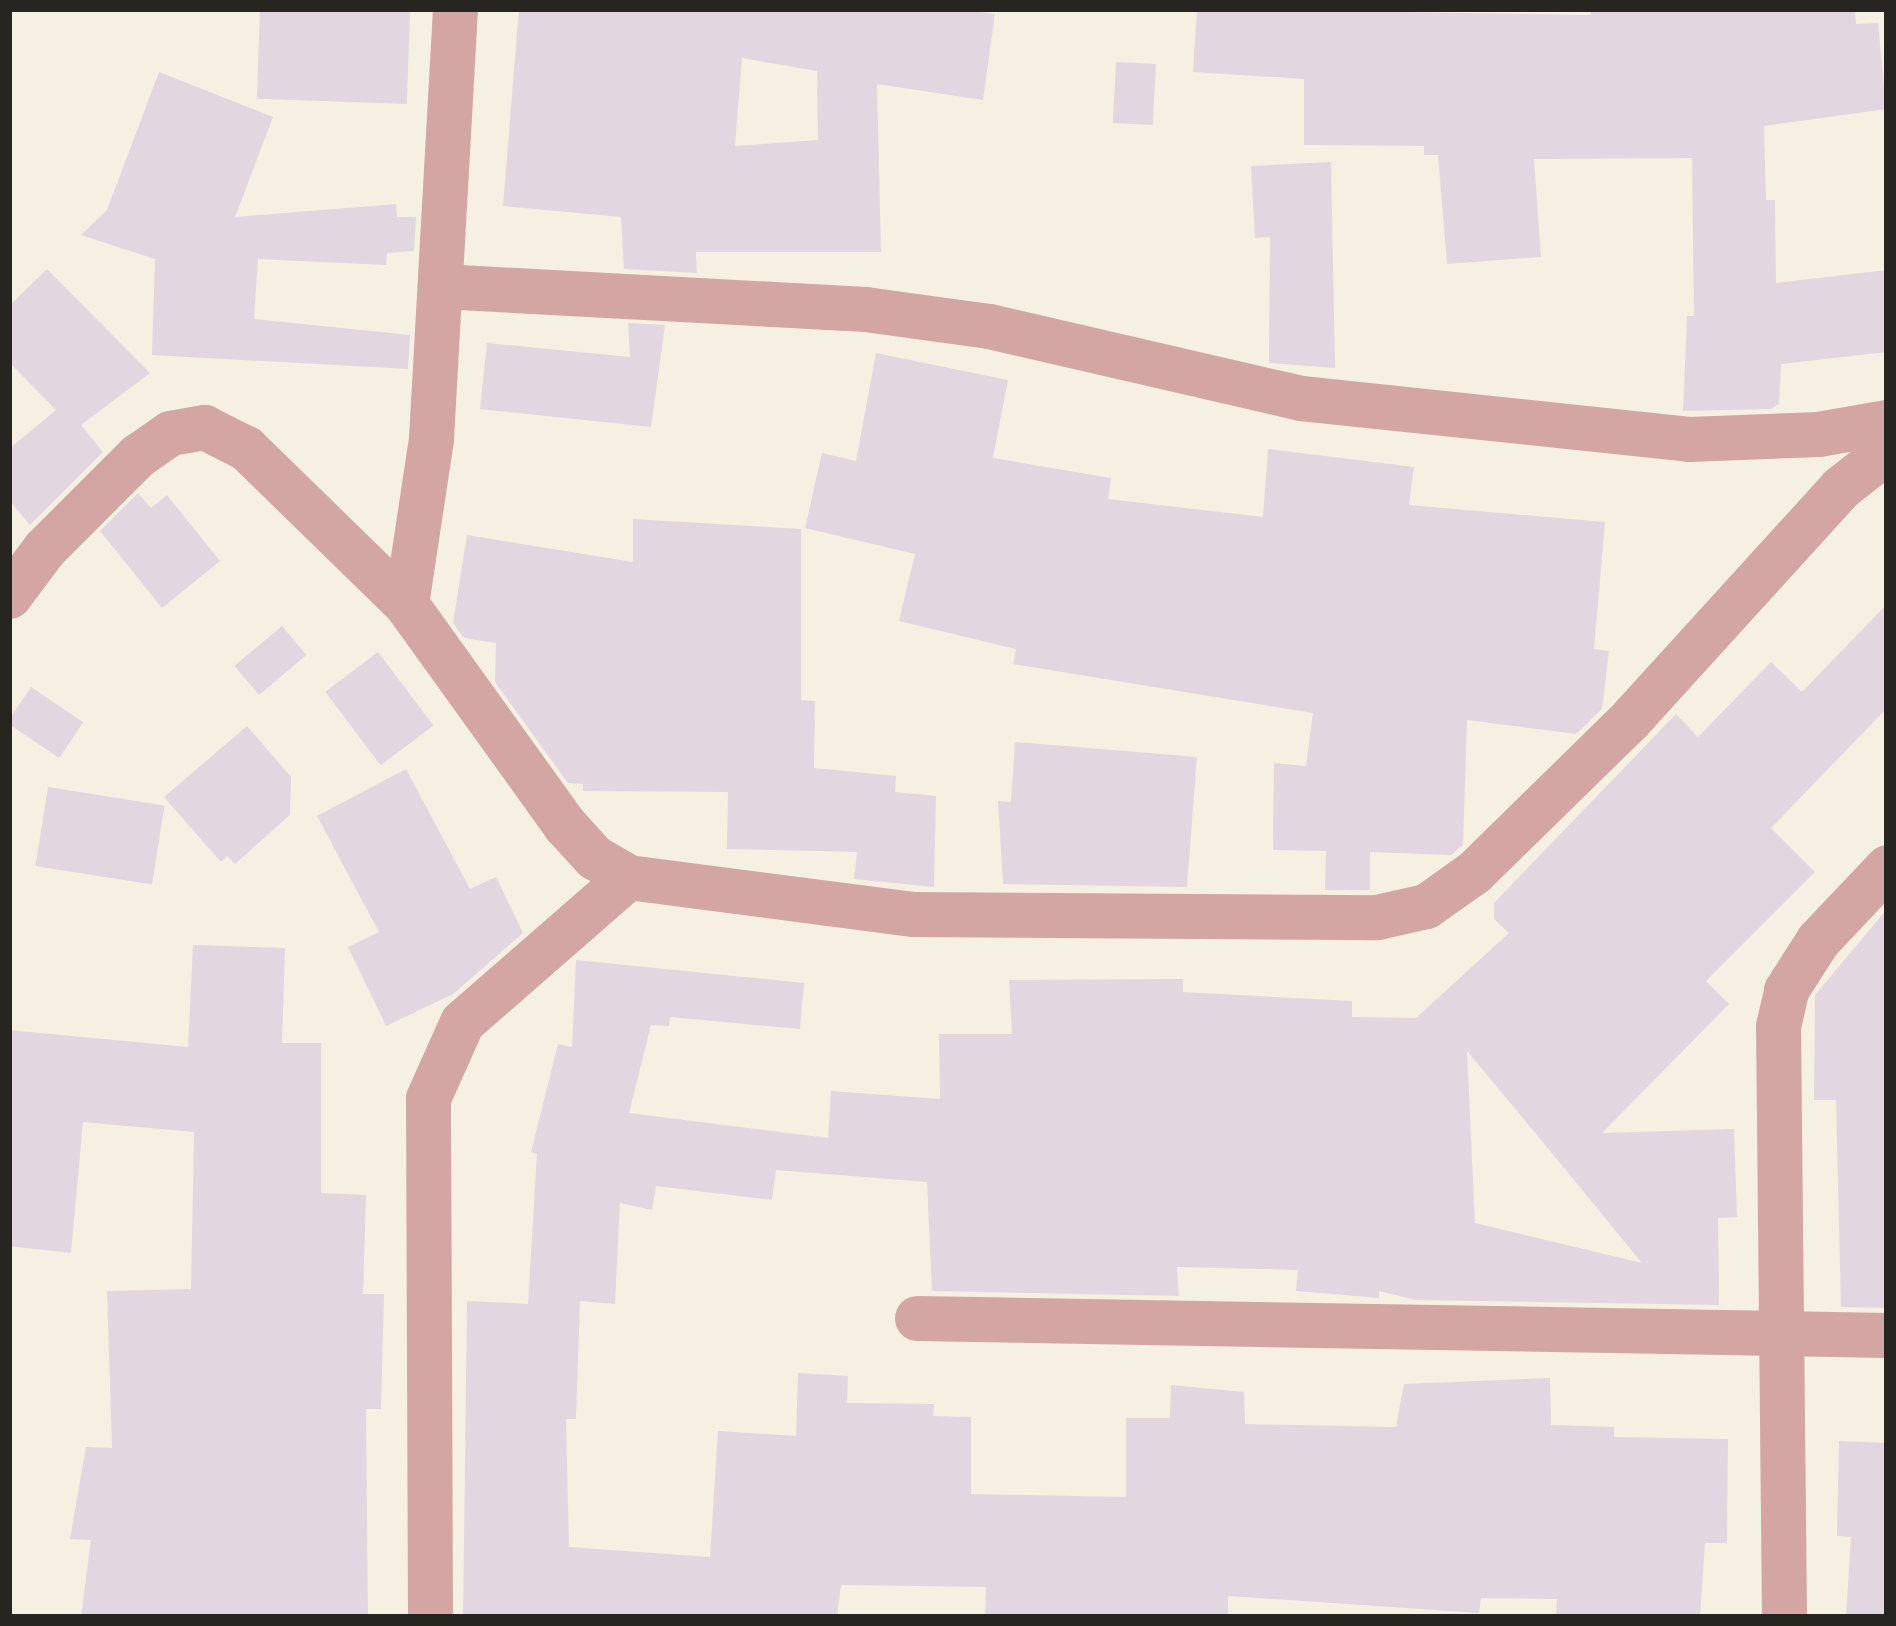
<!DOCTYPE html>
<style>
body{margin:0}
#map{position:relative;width:1896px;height:1626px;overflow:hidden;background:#f6f0e3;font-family:Inter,sans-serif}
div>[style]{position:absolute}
.building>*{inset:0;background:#e2d6e0;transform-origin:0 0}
.street>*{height:45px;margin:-22.5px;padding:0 22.5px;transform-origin:22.5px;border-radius:22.5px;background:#d3a5a3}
span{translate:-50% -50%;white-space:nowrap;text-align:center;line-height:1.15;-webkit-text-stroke:12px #fff;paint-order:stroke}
.frame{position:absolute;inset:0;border:12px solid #272520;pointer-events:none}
</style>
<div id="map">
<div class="building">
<div style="clip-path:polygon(evenodd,519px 9px,960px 9px,995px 14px,983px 100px,877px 84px,881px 252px,696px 252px,697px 273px,624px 269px,621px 217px,503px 206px,519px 9px,742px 58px,817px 71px,818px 140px,735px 146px,742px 58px)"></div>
<div style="clip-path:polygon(1197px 9px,1591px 15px,1591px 9px,1855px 9px,1856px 24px,1878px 23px,1886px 109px,1764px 126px,1766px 200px,1775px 200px,1776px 283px,1887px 270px,1887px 352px,1781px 364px,1779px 404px,1771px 409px,1683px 411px,1687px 316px,1694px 316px,1692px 158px,1534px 159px,1541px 257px,1447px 264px,1438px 155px,1424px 155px,1424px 146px,1304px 145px,1304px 79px,1193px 72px)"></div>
<div style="left:410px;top:12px;width:92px;height:150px;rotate:92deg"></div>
<div style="left:1116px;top:62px;width:40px;height:61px;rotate:3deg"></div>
<div style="clip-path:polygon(159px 72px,273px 117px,235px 217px,396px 204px,397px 217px,416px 217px,414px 251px,387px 253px,386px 265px,258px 259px,254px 319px,410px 335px,408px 369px,152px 355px,155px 259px,81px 235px,107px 210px)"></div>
<div style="clip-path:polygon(1331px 162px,1335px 368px,1269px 363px,1270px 237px,1255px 238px,1251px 166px)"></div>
<div style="clip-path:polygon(47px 269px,150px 373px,81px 425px,103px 452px,30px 525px,9px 500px,9px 449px,56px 410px,9px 362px,9px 306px)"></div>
<div style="clip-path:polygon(628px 323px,665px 325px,651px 427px,480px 409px,487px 343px,630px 357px)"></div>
<div style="clip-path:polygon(876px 353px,1008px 380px,993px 458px,1111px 478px,1108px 499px,1263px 517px,1268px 449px,1414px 467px,1409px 505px,1605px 522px,1594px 649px,1609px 651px,1602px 709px,1576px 734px,1467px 720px,1463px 845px,1451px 855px,1370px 852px,1370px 890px,1325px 890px,1326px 851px,1273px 850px,1274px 763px,1306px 766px,1313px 713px,1013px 664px,1016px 649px,899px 621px,915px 554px,805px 528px,822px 453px,856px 461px)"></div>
<div style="clip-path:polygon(138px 493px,151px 508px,167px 495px,220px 561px,162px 608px,100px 531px)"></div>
<div style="clip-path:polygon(633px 519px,801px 529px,801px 700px,815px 701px,814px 768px,896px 776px,895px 792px,936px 796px,934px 887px,854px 879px,857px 852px,727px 849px,728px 792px,583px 791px,583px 784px,568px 783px,495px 682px,496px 643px,464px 638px,453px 623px,467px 535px,633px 562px)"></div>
<div style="clip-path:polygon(evenodd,1887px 604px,1887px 708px,1771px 828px,1815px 872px,1706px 981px,1729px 1004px,1602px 1133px,1734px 1129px,1737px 1217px,1718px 1218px,1719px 1305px,1416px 1300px,1379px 1291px,1379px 1298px,1296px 1291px,1298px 1270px,1177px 1267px,1179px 1296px,932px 1291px,927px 1182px,776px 1170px,772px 1200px,656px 1186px,652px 1210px,620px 1203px,615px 1304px,580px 1301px,576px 1419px,566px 1419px,569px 1547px,710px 1557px,718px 1431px,796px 1436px,798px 1373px,848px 1376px,847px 1403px,934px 1404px,933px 1416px,971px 1417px,971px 1494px,1126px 1497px,1126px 1418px,1170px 1418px,1171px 1385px,1244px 1392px,1245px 1424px,1396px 1427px,1404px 1384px,1550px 1378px,1551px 1425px,1614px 1427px,1614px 1437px,1728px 1439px,1727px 1543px,1705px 1543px,1700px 1617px,1556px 1617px,1557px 1599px,1481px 1598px,1479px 1613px,1228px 1596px,1228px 1617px,985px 1617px,986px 1587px,841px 1585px,837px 1617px,463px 1617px,467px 1301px,528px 1304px,537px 1154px,531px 1152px,558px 1044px,572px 1047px,576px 960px,804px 983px,800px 1029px,670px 1017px,669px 1026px,651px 1025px,629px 1113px,828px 1138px,831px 1091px,940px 1099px,939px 1034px,1012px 1034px,1009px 980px,1183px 979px,1183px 992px,1352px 1001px,1352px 1017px,1416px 1018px,1509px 933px,1494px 919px,1494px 903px,1676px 714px,1698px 737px,1771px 662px,1802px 692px,1887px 604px,1467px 1051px,1537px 1135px,1642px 1263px,1475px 1223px,1467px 1051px)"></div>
<div style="left:282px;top:626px;width:38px;height:62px;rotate:50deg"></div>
<div style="left:378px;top:652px;width:92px;height:66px;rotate:53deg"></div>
<div style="left:31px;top:687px;width:63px;height:43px;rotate:34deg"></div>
<div style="clip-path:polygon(247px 726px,291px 777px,290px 815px,235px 864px,227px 856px,221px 862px,164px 797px)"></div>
<div style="clip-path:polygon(1015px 742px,1197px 757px,1187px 887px,1003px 884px,998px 801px,1011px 802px)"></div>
<div style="clip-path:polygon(406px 769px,470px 889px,496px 877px,523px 933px,453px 994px,386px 1026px,348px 947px,379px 932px,317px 816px)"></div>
<div style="left:48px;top:787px;width:118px;height:80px;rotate:9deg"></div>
<div style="clip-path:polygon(1887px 909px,1887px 1308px,1841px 1307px,1836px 1100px,1814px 1100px,1815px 995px)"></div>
<div style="clip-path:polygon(193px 945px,285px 948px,282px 1043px,321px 1043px,321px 1193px,366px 1195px,363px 1294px,384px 1294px,381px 1409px,366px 1409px,368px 1617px,81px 1617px,91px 1540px,70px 1539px,86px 1447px,112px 1448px,107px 1291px,191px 1289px,194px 1132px,83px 1122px,71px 1253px,9px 1246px,9px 1030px,188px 1047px)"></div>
<div style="clip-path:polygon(1839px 1441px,1887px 1443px,1887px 1617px,1846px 1617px,1851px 1537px,1837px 1536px)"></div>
</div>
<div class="street">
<div style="left:441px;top:286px;width:425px;rotate:3.1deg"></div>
<div style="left:865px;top:309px;width:125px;rotate:7.8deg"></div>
<div style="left:989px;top:326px;width:320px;rotate:13deg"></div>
<div style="left:1301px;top:398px;width:390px;rotate:6deg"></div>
<div style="left:1689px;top:439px;width:129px;rotate:-2.2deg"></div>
<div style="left:1818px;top:434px;width:70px;rotate:-9.9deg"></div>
<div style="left:9px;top:596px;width:59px;rotate:-53.3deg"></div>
<div style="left:44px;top:549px;width:132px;rotate:-45deg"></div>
<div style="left:137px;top:456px;width:40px;rotate:-34.9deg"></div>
<div style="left:170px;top:433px;width:35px;rotate:-10deg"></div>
<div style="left:204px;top:427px;width:47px;rotate:26.6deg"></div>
<div style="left:246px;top:448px;width:223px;rotate:44.3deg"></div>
<div style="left:406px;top:604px;width:271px;rotate:54.3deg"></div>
<div style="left:564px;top:824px;width:45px;rotate:47.7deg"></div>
<div style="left:594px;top:857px;width:39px;rotate:30deg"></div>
<div style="left:628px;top:877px;width:288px;rotate:7.4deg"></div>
<div style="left:914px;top:914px;width:463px;rotate:0.4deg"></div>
<div style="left:1377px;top:917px;width:50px;rotate:-12.7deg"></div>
<div style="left:1426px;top:906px;width:59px;rotate:-35.3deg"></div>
<div style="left:1474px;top:872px;width:220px;rotate:-44.4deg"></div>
<div style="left:1631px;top:718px;width:311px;rotate:-47.7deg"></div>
<div style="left:1840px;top:488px;width:60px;rotate:-38.2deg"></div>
<div style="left:406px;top:604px;width:168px;rotate:-81.4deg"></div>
<div style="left:431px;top:438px;width:430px;rotate:-86.8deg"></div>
<div style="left:917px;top:1318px;width:970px;rotate:1deg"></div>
<div style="left:430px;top:1617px;width:519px;rotate:-90.22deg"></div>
<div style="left:428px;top:1098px;width:83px;rotate:-65.9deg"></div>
<div style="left:462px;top:1022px;width:220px;rotate:-41.1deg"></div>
<div style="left:1784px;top:1617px;width:591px;rotate:-90.58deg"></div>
<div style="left:1778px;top:1026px;width:37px;rotate:-77deg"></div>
<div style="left:1786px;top:990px;width:59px;rotate:-57.4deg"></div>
<div style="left:1818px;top:940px;width:100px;rotate:-46.6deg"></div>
</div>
<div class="frame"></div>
</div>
